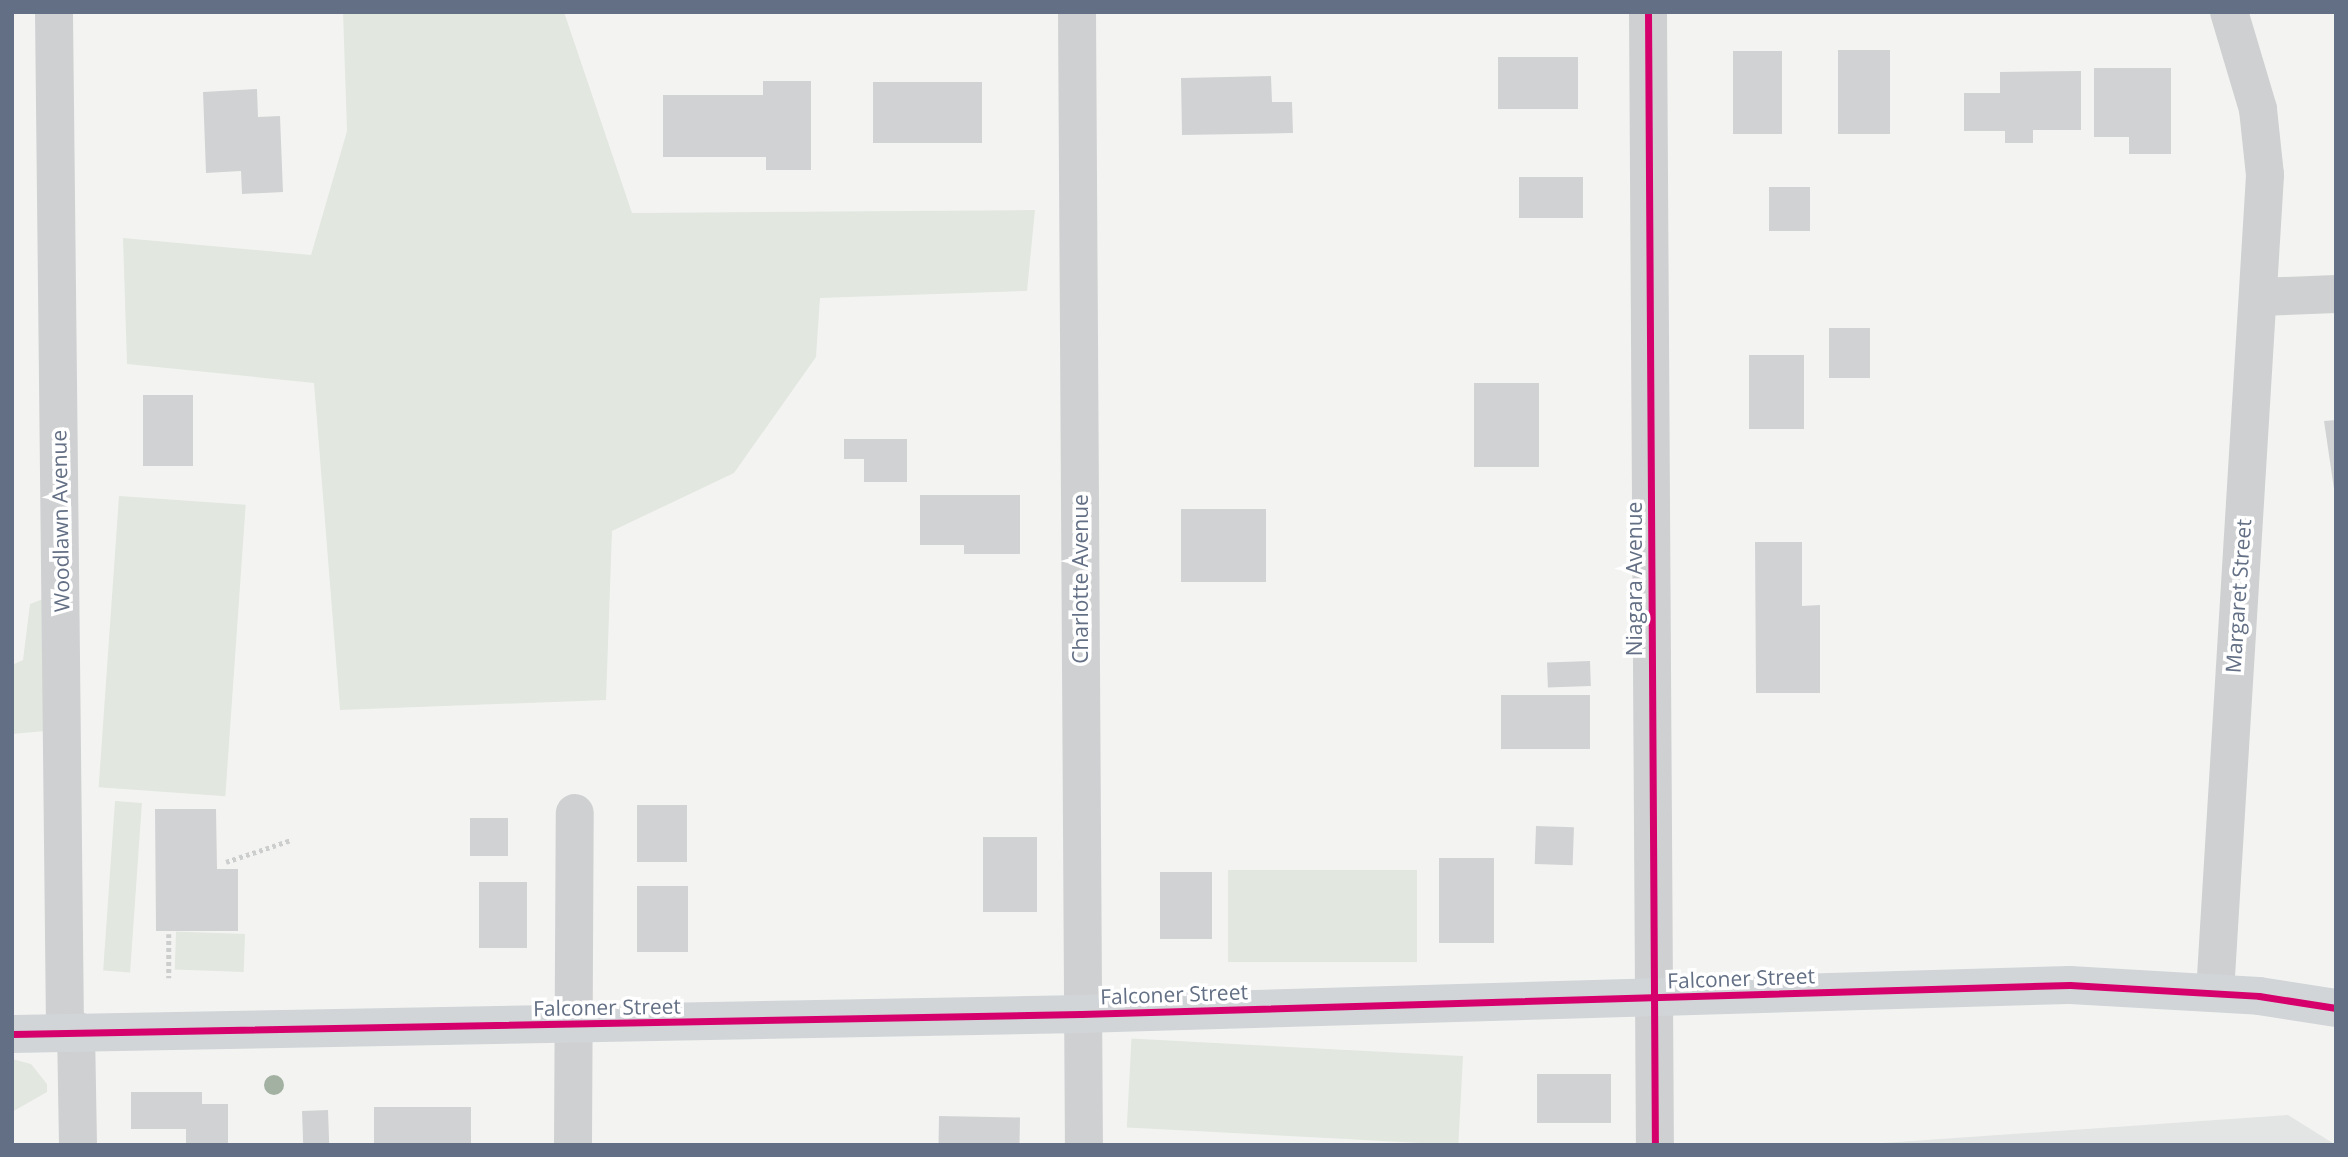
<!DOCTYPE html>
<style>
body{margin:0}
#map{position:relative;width:2348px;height:1157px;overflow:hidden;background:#f3f4f2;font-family:"Open Sans",sans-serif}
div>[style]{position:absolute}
.built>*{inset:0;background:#e3e4e4}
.green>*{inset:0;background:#e2e7e0;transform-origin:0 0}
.building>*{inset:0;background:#d1d2d3;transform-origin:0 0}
.path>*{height:4.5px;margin-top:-2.25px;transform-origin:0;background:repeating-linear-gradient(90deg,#cccdcd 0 3.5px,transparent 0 7px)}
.street>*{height:38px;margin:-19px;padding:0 19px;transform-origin:19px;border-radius:19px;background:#cfd0d1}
.secondary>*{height:38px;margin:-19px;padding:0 19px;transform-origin:19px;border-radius:19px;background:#d2d5d8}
.cycleway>*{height:7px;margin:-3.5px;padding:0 3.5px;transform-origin:3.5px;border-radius:3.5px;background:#d6006c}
.trees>*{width:20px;height:20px;margin:-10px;border-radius:50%;background:#a3b1a2}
span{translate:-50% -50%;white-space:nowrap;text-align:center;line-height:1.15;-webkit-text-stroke:7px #fff;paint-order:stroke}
.street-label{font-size:21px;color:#626f84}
.frame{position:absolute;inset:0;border:14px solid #626f84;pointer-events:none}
</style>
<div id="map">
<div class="built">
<div style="clip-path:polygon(2288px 1115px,2336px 1145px,1854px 1145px)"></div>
</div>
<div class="green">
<div style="clip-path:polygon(343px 12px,564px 12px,632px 213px,1035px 210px,1027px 291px,820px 298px,816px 357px,734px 473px,612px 531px,606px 700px,340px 710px,314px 383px,127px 364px,123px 238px,311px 255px,347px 131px)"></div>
<div style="left:119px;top:496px;width:127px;height:292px;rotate:4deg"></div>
<div style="clip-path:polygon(43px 599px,45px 731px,12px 734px,12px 665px,23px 660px,30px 604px)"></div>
<div style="left:115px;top:801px;width:27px;height:170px;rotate:4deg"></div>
<div style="left:1228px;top:870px;width:189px;height:92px"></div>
<div style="left:245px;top:934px;width:38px;height:69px;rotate:92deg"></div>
<div style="left:1463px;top:1056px;width:89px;height:332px;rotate:93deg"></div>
<div style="clip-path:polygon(12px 1059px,31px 1064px,47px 1084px,47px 1092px,12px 1112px)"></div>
</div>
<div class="building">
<div style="left:1838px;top:50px;width:52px;height:84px"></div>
<div style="left:1733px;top:51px;width:49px;height:83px"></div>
<div style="left:1498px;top:57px;width:80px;height:52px"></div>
<div style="clip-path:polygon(2094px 68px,2171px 68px,2171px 154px,2129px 154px,2129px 137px,2094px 137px)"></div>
<div style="clip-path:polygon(2081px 71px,2081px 130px,2033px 130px,2033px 143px,2005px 143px,2005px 131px,1964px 131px,1964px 93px,2000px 93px,2000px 72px)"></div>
<div style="clip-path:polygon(1271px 76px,1272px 102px,1292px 102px,1293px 133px,1182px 135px,1181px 78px)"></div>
<div style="clip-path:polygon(763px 81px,811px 81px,811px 170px,766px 170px,766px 157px,663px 157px,663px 95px,763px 95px)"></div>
<div style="left:873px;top:82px;width:109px;height:61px"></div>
<div style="clip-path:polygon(257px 89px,258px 117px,280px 116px,283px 192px,242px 194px,241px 171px,206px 173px,203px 92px)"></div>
<div style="left:1519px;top:177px;width:64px;height:41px"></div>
<div style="left:1769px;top:187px;width:41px;height:44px"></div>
<div style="left:1870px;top:328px;width:50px;height:41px;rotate:90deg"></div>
<div style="left:1749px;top:355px;width:55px;height:74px"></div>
<div style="left:1474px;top:383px;width:65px;height:84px"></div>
<div style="left:143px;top:395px;width:50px;height:71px"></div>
<div style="clip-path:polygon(2336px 420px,2336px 489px,2334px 489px,2324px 421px)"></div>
<div style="clip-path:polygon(844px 439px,907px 439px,907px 482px,864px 482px,864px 459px,844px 459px)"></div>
<div style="clip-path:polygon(920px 495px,1020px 495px,1020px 554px,964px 554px,964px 545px,920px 545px)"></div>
<div style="left:1181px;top:509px;width:85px;height:73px"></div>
<div style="clip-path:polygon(1755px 542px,1802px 542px,1802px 606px,1820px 605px,1820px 693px,1756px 693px)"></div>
<div style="left:1590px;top:661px;width:25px;height:43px;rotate:88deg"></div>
<div style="left:1501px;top:695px;width:89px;height:54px"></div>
<div style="left:637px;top:805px;width:50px;height:57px"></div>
<div style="clip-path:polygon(155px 809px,216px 809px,217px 869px,238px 869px,238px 931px,156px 931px)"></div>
<div style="left:470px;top:818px;width:38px;height:38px"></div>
<div style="left:1536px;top:826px;width:38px;height:38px;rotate:2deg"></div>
<div style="left:983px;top:837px;width:54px;height:75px"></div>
<div style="left:1439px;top:858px;width:55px;height:85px"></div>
<div style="left:1160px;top:872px;width:52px;height:67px"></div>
<div style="left:479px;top:882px;width:48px;height:66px"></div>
<div style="left:637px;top:886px;width:51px;height:66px"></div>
<div style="left:1537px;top:1074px;width:74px;height:49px"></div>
<div style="clip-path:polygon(131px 1092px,202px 1092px,202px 1104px,228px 1104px,228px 1145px,186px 1145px,186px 1129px,131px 1129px)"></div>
<div style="left:374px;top:1107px;width:97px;height:38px"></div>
<div style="left:328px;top:1110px;width:35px;height:26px;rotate:88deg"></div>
<div style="left:939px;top:1116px;width:81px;height:29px;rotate:1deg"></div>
</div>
<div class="path">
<div style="left:226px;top:862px;width:69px;rotate:-18.7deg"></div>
<div style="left:169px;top:934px;width:44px;rotate:90deg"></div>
</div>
<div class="street">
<div style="left:54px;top:12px;width:1018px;rotate:89.38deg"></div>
<div style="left:1077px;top:12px;width:1133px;rotate:89.65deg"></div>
<div style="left:1648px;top:12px;width:1133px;rotate:89.65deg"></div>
<div style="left:2260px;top:297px;width:76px;rotate:-2.3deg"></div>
<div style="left:2215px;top:993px;width:820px;rotate:-86.5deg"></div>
<div style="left:2265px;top:175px;width:66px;rotate:-96.1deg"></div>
<div style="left:2258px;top:109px;width:101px;rotate:-106.6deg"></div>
<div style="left:76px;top:1030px;width:115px;rotate:89deg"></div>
<div style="left:573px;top:1145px;width:332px;rotate:-89.7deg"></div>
</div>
<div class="secondary">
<div style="left:12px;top:1034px;width:1069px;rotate:-1.07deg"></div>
<div style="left:1081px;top:1014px;width:989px;rotate:-1.68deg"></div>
<div style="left:2070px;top:985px;width:189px;rotate:3.3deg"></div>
<div style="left:2259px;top:996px;width:78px;rotate:8.9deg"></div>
</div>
<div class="cycleway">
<div style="left:1648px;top:12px;width:1133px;rotate:89.65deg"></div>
<div style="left:12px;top:1034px;width:1069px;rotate:-1.07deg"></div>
<div style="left:1081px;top:1014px;width:989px;rotate:-1.68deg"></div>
<div style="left:2070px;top:985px;width:189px;rotate:3.3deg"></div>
<div style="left:2259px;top:996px;width:78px;rotate:8.9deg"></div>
</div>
<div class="trees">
<div style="left:274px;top:1085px"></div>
</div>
<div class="street-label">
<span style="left:60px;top:521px;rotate:-91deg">Woodlawn Avenue</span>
<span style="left:1080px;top:579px;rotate:-90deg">Charlotte Avenue</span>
<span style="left:1634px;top:579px;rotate:-90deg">Niagara Avenue</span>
<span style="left:2238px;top:596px;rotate:-86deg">Margaret Street</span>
<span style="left:1741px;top:978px;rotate:-2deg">Falconer Street</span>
<span style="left:1174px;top:994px;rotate:-2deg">Falconer Street</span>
<span style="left:607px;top:1007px;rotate:-1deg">Falconer Street</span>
</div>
<div class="frame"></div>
</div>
